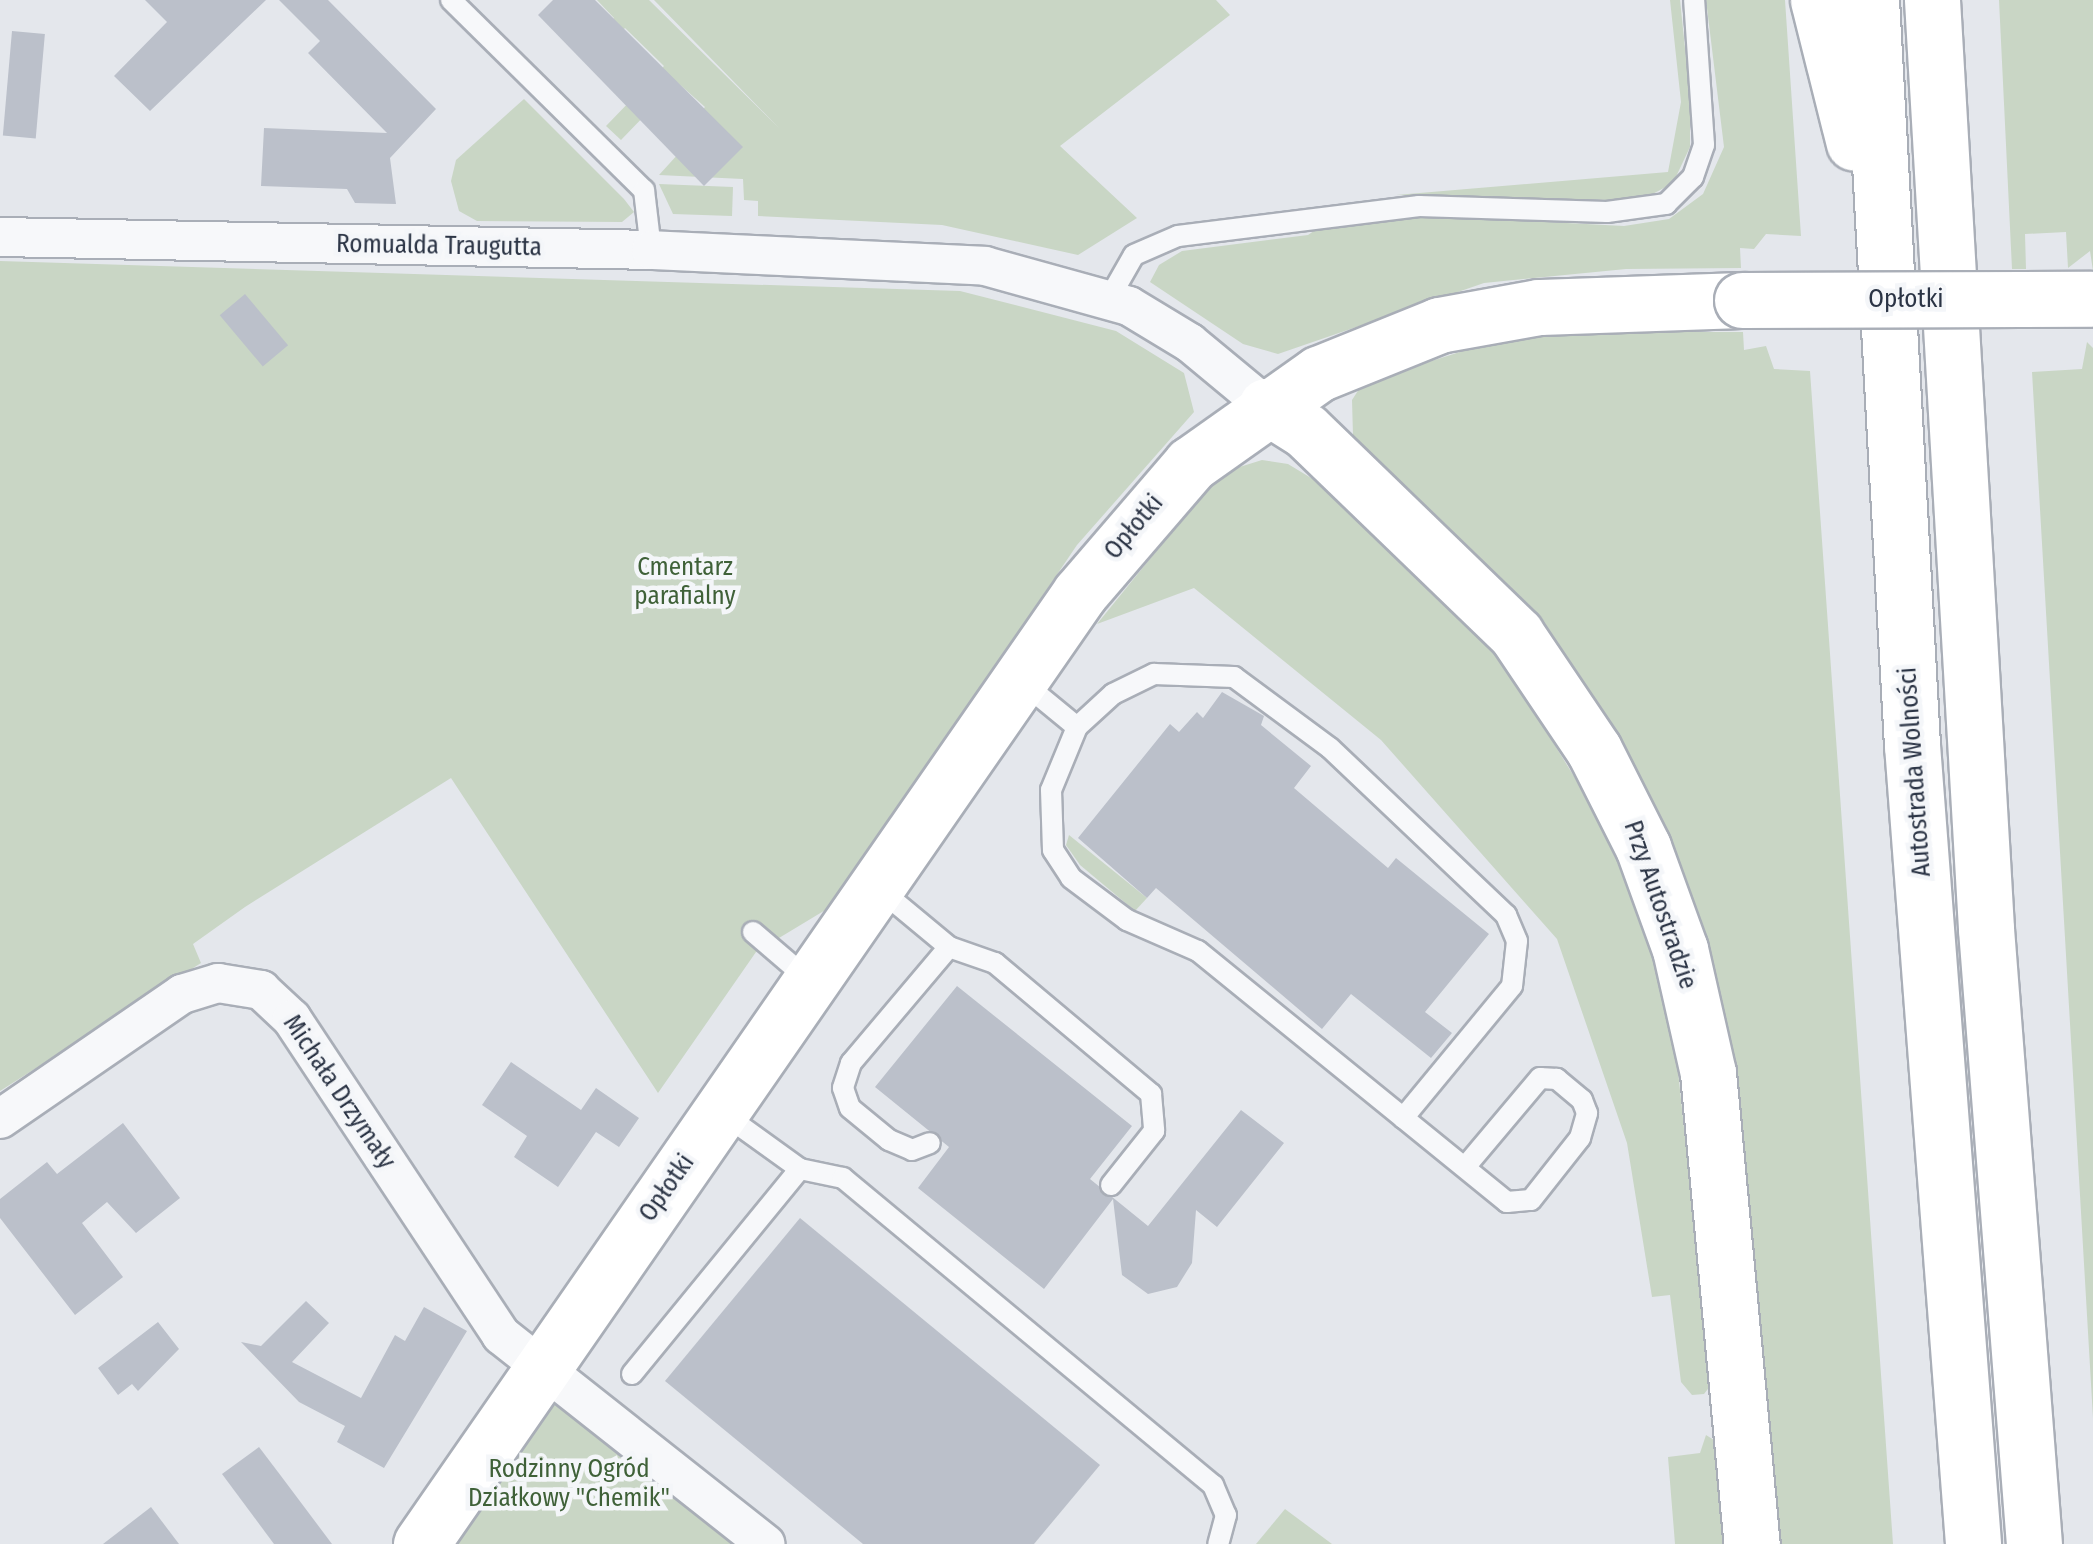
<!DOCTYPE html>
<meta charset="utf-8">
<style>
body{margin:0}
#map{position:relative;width:2093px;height:1544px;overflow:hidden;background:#e4e7ec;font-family:"Fira Sans Condensed",sans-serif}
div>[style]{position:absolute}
.green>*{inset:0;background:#c9d6c5}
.building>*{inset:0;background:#bbc0ca;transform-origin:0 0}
.roads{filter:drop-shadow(2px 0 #a9aeb7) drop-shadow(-2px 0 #a9aeb7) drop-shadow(0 2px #a9aeb7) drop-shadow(0 -2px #a9aeb7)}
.lane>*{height:20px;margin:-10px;padding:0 10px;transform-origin:10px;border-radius:10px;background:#f7f8fa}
.street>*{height:38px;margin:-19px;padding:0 19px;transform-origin:19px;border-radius:19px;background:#f7f8fa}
.secondary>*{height:55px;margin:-27.5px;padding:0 27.5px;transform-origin:27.5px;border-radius:27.5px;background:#fff}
.highway>*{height:55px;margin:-27.5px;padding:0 27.5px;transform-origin:27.5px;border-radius:27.5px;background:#fff}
.bridges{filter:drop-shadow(2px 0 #a9aeb7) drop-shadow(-2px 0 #a9aeb7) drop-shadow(0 2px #a9aeb7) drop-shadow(0 -2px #a9aeb7)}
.secondary-bridge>*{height:55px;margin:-27.5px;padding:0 27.5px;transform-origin:27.5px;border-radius:27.5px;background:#fff}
span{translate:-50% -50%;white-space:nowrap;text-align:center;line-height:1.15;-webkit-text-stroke:9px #f4f6f9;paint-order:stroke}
.street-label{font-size:25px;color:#2b3445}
.park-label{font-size:25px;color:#3f6138}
</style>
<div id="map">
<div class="green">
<div style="clip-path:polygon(597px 0,649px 0,779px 128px,654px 0,1216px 0,1230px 15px,1060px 146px,1137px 218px,1078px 255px,942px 225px,758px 216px,758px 201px,744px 200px,743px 179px,659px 175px,679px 153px,670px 145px,705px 107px,677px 82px,621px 140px,606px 126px,664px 66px,625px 28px,589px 65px,579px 55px,614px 18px)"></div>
<div style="clip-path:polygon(1670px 0,1680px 0,1690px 96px,1690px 147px,1673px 183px,1649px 196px,1610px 200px,1396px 195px,1668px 172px,1681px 102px)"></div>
<div style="clip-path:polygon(1706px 0,1785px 0,1801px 236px,1766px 234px,1754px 249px,1740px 248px,1741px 268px,1626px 269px,1484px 283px,1278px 354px,1243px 344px,1150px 282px,1159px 265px,1182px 251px,1308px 235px,1324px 224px,1419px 215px,1624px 226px,1669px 219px,1703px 194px,1724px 147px)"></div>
<div style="clip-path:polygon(1999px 0,2093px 0,2093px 271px,2090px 251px,2068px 268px,2066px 232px,2025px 234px,2026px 269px,2012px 269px)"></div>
<div style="clip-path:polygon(524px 99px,624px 199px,634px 212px,622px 222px,477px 221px,459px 211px,451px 181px,456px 160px)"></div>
<div style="clip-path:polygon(659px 184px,733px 187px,732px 216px,673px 214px)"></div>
<div style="clip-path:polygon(0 261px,960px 291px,1116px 331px,1184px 373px,1194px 412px,1077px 545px,832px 906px,756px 952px,658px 1093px,451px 778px,245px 907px,193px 944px,201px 963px,0 1091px)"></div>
<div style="clip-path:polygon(1565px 332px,1743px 332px,1744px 350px,1766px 346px,1774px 369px,1810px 371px,1893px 1544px,1769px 1544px,1699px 956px,1353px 436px,1352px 400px,1363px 383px,1491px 342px)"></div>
<div style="clip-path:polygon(2087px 342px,2093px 348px,2093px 1418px,2032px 372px,2082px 369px)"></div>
<div style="clip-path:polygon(1262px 460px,1288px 464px,1321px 484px,1466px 620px,1507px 668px,1601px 820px,1634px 896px,1674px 1033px,1711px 1385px,1704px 1394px,1692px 1395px,1681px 1382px,1670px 1295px,1652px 1297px,1627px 1143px,1557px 939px,1381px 740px,1194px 588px,1097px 624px,1197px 501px,1230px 470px)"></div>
<div style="clip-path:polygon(1069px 835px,1147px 898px,1135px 911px,1080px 865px,1066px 845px)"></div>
<div style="clip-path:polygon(558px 1405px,567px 1407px,735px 1544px,444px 1544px,549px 1406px)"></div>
<div style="clip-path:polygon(1706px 1435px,1714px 1440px,1724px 1544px,1675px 1544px,1668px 1457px,1700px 1453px)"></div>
<div style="clip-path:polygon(1285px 1509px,1332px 1544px,1256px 1544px)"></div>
</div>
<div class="building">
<div style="clip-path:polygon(145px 0,266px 0,150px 111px,114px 76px,167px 22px)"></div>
<div style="clip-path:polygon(279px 0,328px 0,436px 109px,390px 158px,396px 204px,355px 203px,347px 189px,261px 186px,264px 128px,387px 133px,308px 53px,320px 41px)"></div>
<div style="clip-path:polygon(553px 0,595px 0,743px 147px,704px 186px,538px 15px)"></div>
<div style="left:12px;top:31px;width:33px;height:105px;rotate:5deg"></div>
<div style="left:245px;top:294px;width:67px;height:33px;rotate:50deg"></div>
<div style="clip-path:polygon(1222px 692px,1264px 716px,1261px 725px,1311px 766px,1294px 788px,1388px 868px,1396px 858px,1489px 934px,1425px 1012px,1452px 1033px,1431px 1058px,1351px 994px,1322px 1029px,1156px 888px,1147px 898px,1078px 838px,1170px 724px,1179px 732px,1197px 712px,1203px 718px)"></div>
<div style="clip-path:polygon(957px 986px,1132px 1126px,1090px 1179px,1148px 1226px,1241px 1110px,1284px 1143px,1217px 1227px,1196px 1210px,1192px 1263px,1177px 1287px,1148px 1294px,1122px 1275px,1113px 1199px,1044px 1289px,918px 1188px,949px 1147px,875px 1087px)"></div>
<div style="clip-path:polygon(511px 1062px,581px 1110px,596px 1088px,639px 1118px,619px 1147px,596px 1132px,558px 1187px,514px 1157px,527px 1136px,482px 1105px)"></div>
<div style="clip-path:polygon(123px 1123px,180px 1198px,136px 1233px,107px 1202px,82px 1223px,123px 1277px,75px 1315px,0 1218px,0 1199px,47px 1162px,57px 1174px)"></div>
<div style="clip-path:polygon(800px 1218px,1100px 1465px,1034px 1544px,863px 1544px,665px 1381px)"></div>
<div style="clip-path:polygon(306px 1301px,329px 1323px,292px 1362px,361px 1398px,395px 1335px,405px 1341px,424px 1307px,467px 1331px,384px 1468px,337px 1442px,345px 1426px,299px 1402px,241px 1342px,261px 1346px)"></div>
<div style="clip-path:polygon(158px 1322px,179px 1349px,138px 1391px,132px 1384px,118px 1395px,98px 1368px)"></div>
<div style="clip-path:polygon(259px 1447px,281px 1476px,332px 1544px,274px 1544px,222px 1474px)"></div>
<div style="clip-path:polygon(151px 1507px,179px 1544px,103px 1544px)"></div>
</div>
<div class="roads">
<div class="lane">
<div style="left:451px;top:0;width:271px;rotate:44.6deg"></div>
<div style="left:644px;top:190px;width:60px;rotate:83.3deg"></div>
<div style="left:1110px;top:297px;width:48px;rotate:-60.3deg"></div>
<div style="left:1134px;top:255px;width:48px;rotate:-23.4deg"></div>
<div style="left:1178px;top:236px;width:243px;rotate:-7.1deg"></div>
<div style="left:1419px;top:206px;width:188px;rotate:1.8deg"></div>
<div style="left:1607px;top:212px;width:60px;rotate:-7.7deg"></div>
<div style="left:1666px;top:204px;width:38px;rotate:-45deg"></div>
<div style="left:1693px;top:177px;width:34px;rotate:-71deg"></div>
<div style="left:1704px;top:145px;width:145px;rotate:-93.9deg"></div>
<div style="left:1021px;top:681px;width:72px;rotate:39.4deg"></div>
<div style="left:1077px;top:727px;width:68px;rotate:112.4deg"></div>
<div style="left:1051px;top:790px;width:60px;rotate:88.1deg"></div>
<div style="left:1053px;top:850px;width:33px;rotate:57deg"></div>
<div style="left:1071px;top:878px;width:70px;rotate:36.9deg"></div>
<div style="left:1127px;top:920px;width:77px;rotate:23.6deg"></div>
<div style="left:1198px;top:951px;width:398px;rotate:39.1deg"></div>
<div style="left:1507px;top:1202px;width:24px;rotate:-5deg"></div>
<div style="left:1531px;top:1200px;width:79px;rotate:-51.7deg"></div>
<div style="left:1580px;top:1138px;width:26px;rotate:-74deg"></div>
<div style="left:1587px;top:1113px;width:14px;rotate:-111deg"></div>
<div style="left:1582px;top:1100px;width:33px;rotate:-140deg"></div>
<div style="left:1557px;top:1079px;width:17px;rotate:-177deg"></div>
<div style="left:1540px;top:1078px;width:116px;rotate:130.1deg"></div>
<div style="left:1077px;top:727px;width:49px;rotate:-42.5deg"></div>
<div style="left:1113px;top:694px;width:46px;rotate:-26deg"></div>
<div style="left:1154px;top:674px;width:80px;rotate:2.1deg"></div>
<div style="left:1234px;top:677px;width:119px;rotate:36.5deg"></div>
<div style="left:1330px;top:748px;width:243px;rotate:43.5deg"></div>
<div style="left:1506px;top:915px;width:28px;rotate:67deg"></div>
<div style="left:1517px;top:941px;width:45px;rotate:96.3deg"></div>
<div style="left:1512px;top:986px;width:171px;rotate:129.5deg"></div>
<div style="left:878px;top:888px;width:92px;rotate:39.7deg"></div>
<div style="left:949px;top:947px;width:152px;rotate:130.2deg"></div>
<div style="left:851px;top:1063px;width:26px;rotate:108deg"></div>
<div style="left:843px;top:1088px;width:21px;rotate:71deg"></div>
<div style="left:850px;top:1108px;width:50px;rotate:39.4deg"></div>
<div style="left:889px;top:1140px;width:25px;rotate:23deg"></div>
<div style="left:912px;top:1150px;width:19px;rotate:-21deg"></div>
<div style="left:753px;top:932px;width:74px;rotate:40.6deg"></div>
<div style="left:949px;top:947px;width:49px;rotate:19.2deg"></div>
<div style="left:995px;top:963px;width:204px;rotate:40deg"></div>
<div style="left:1151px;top:1094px;width:37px;rotate:85deg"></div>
<div style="left:1154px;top:1131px;width:69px;rotate:128.5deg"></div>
<div style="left:800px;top:1169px;width:44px;rotate:11.8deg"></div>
<div style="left:843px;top:1178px;width:481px;rotate:39.7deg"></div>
<div style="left:1213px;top:1485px;width:33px;rotate:67deg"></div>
<div style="left:1226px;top:1515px;width:30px;rotate:105deg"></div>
<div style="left:632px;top:1374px;width:265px;rotate:-50.7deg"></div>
<div style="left:800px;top:1169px;width:96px;rotate:-144.3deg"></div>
</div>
<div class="street">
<div style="left:0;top:237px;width:651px;rotate:1.14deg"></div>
<div style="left:651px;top:250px;width:334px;rotate:2.7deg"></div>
<div style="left:985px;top:266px;width:149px;rotate:15.5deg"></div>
<div style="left:1129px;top:306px;width:71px;rotate:31.2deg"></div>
<div style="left:1190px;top:343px;width:99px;rotate:39.7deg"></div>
<div style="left:0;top:1119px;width:221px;rotate:-34.5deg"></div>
<div style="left:182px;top:994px;width:38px;rotate:-17deg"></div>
<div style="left:218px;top:983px;width:44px;rotate:9.2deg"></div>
<div style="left:261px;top:990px;width:42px;rotate:43.1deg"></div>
<div style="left:292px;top:1019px;width:379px;rotate:56.5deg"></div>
<div style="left:501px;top:1335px;width:337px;rotate:38.3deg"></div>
</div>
<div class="secondary">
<div style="left:1266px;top:406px;width:47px;rotate:32deg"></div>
<div style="left:1306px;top:431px;width:292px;rotate:44deg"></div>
<div style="left:1516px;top:634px;width:140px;rotate:56.1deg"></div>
<div style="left:1594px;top:750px;width:109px;rotate:63.2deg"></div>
<div style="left:1643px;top:847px;width:109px;rotate:70.1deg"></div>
<div style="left:1680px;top:949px;width:127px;rotate:77.3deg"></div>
<div style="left:1708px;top:1073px;width:473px;rotate:84.7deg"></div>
<div style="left:421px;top:1544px;width:1157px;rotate:-55.28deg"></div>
<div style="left:1080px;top:593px;width:170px;rotate:-49.3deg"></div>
<div style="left:1191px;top:464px;width:156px;rotate:-35.3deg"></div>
<div style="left:1318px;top:374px;width:131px;rotate:-22deg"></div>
<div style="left:1439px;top:325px;width:102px;rotate:-10.2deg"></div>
<div style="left:1539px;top:307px;width:203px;rotate:-2deg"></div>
</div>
<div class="highway">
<div style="left:1818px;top:0;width:147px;rotate:75.9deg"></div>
<div style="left:1871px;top:0;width:746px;rotate:86.85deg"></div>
<div style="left:1912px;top:745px;width:801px;rotate:85.63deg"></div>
<div style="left:1932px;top:0;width:931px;rotate:86.67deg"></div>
<div style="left:1986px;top:929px;width:617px;rotate:85.54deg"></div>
</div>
</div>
<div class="bridges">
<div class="secondary-bridge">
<div style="left:1742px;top:300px;width:349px;rotate:-0.2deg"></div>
</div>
</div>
<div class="street-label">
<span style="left:439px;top:246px;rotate:1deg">Romualda Traugutta</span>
<span style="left:1906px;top:299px">Opłotki</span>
<span style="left:1134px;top:527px;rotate:-50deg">Opłotki</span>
<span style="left:1915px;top:772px;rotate:-94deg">Autostrada Wolności</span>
<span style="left:1660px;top:905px;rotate:71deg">Przy Autostradzie</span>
<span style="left:339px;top:1092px;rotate:56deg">Michała Drzymały</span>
<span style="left:667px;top:1188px;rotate:-55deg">Opłotki</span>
</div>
<div class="park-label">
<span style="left:685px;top:582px">Cmentarz<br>parafialny</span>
<span style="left:569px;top:1484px">Rodzinny Ogród<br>Działkowy "Chemik"</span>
</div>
</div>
